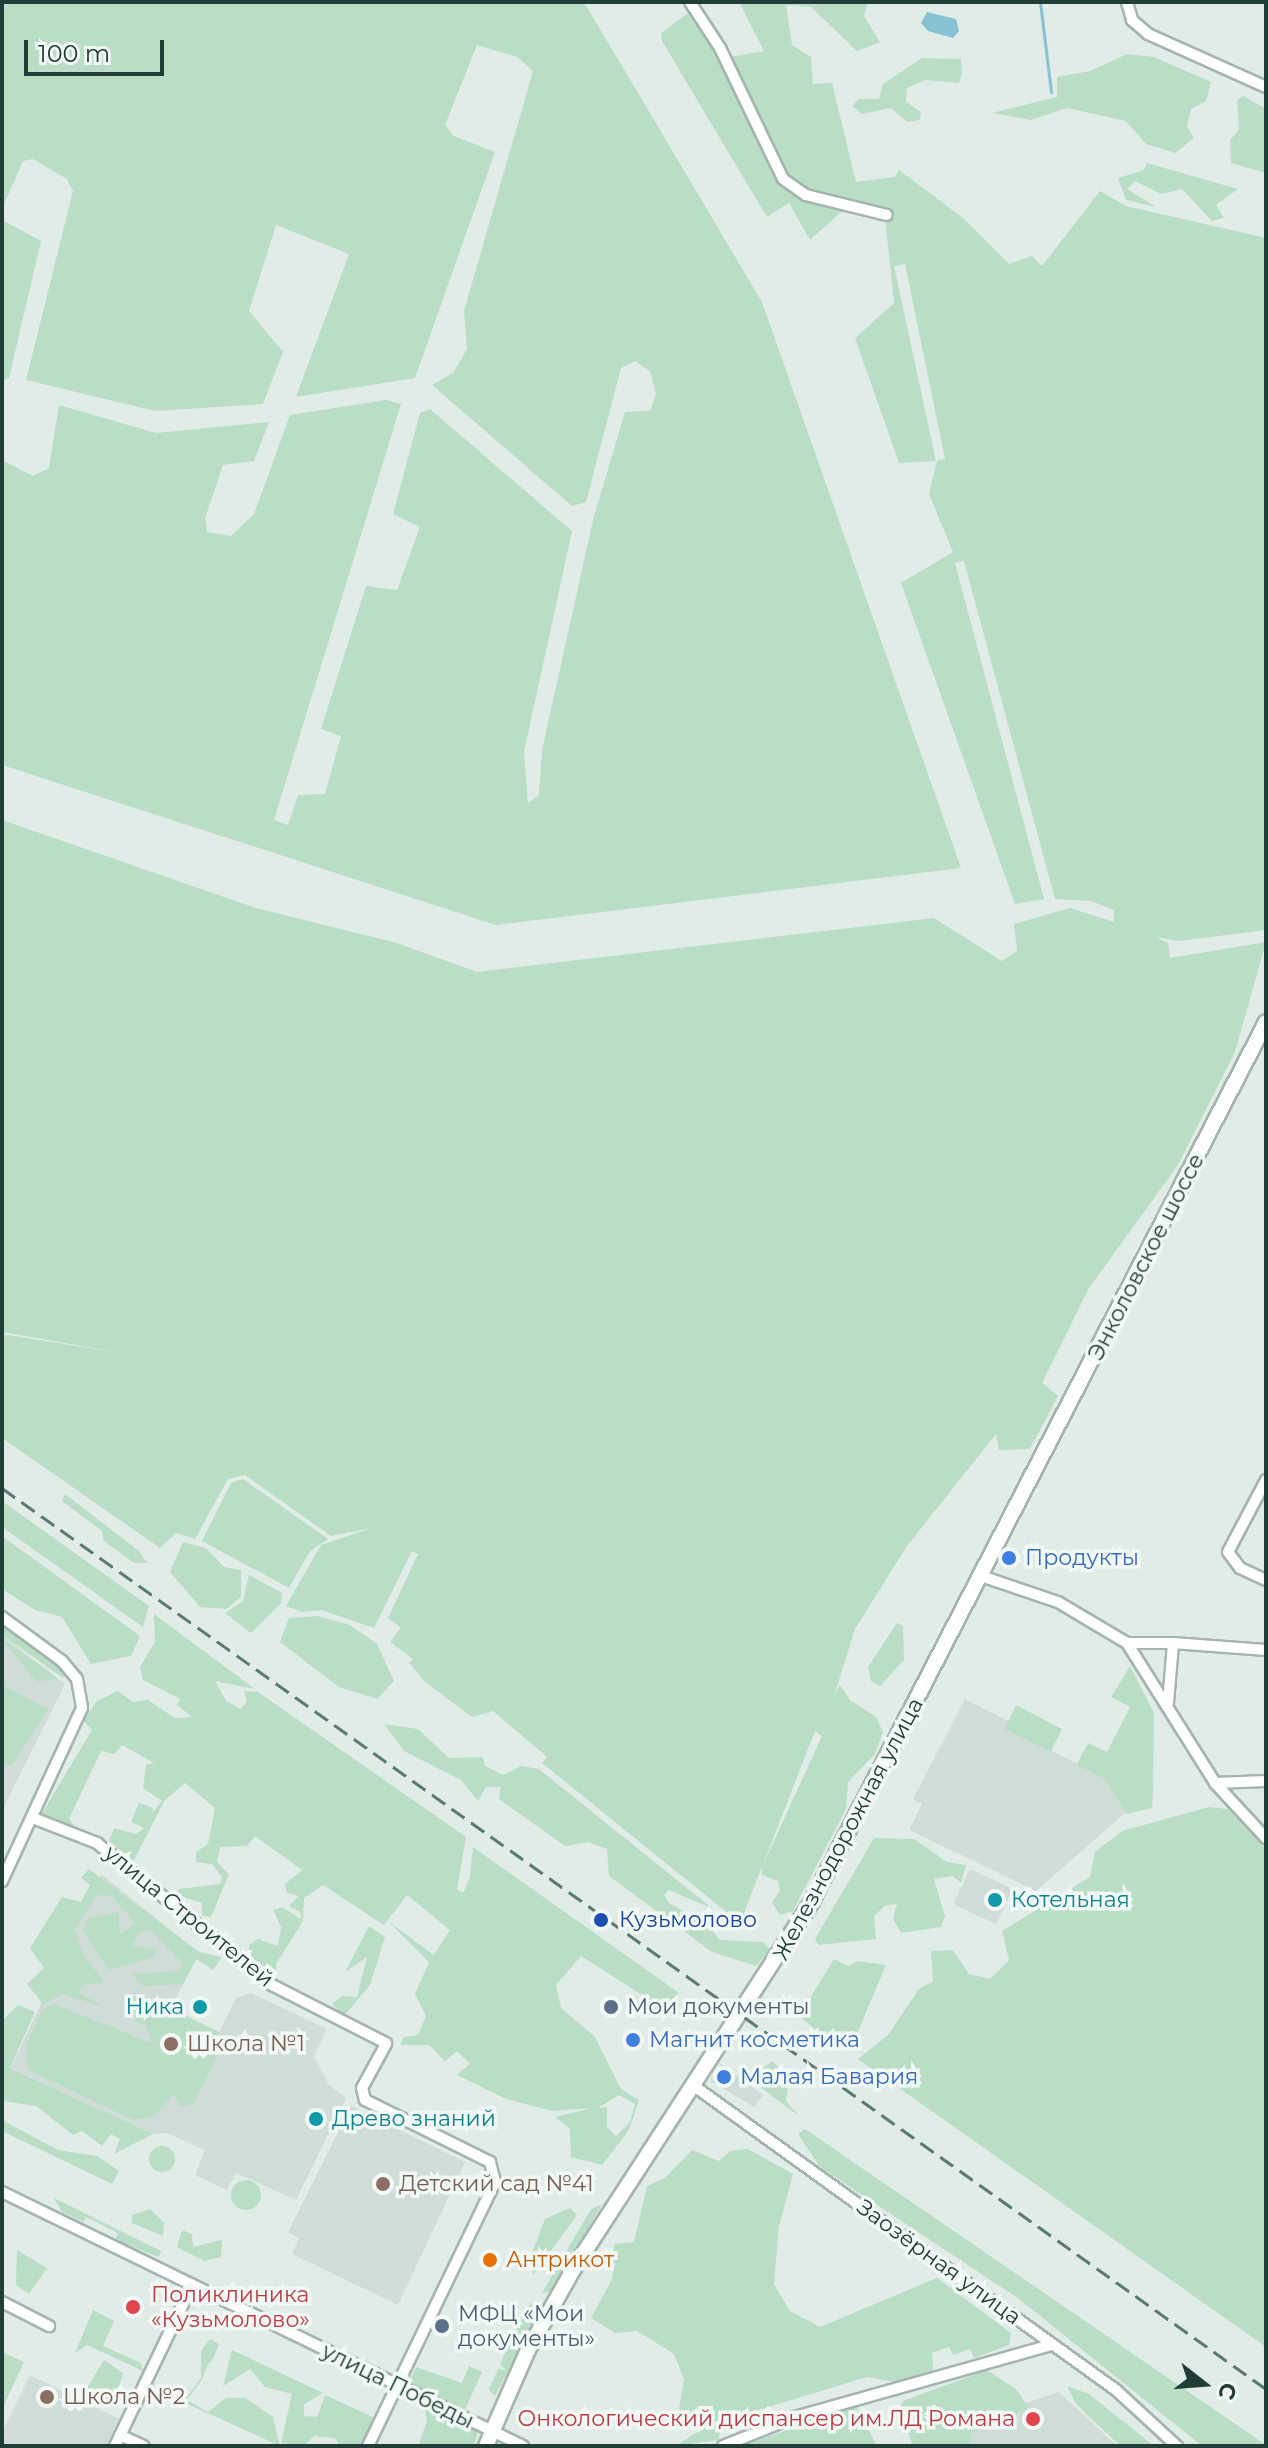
<!DOCTYPE html>
<meta charset="utf-8">
<style>
body{margin:0}
#map{position:relative;width:1268px;height:2448px;overflow:hidden;background:#e1ece8;font-family:Montserrat,sans-serif}
div>[style]{position:absolute}
.built>*{inset:0;background:#cfdcd7;transform-origin:0 0}
.green>*{inset:0;background:#b9dec5}
.round{border-radius:50%}
.water>*{inset:0;background:#87c2d3}
.stream>*{height:3px;margin:-1.5px;padding:0 1.5px;transform-origin:1.5px;border-radius:1.5px;background:#87c2d3}
.roads{filter:drop-shadow(2px 0 #a4b4af) drop-shadow(-2px 0 #a4b4af) drop-shadow(0 2px #a4b4af) drop-shadow(0 -2px #a4b4af)}
.minor>*{height:10px;margin:-5px;padding:0 5px;transform-origin:5px;border-radius:5px;background:#fff}
.secondary>*{height:14px;margin:-7px;padding:0 7px;transform-origin:7px;border-radius:7px;background:#fff}
.rail>*{height:3px;margin-top:-1.5px;transform-origin:0;background:repeating-linear-gradient(90deg,#5b7973 0 16px,transparent 0 24px)}
.dots>*{width:22px;height:22px;translate:-50% -50%;box-sizing:border-box;border:4px solid #f1f8f5;border-radius:50%}
span{translate:-50% -50%;white-space:nowrap;text-align:center;line-height:1.15;-webkit-text-stroke:7px #f1f8f5;paint-order:stroke}
.street-label{font-size:22px;color:#213d37}
.shop-label{font-size:22px;color:#366cbe}
.left{translate:0 -50%;text-align:left}
.culture-label{font-size:22px;color:#0d838f}
.right{translate:-100% -50%;text-align:right}
.transit-label{font-size:22px;color:#164399}
.service-label{font-size:22px;color:#4e5e75}
.education-label{font-size:22px;color:#785e54}
.food-label{font-size:22px;color:#c56008}
.health-label{font-size:22px;color:#be3a42}
.frame{position:absolute;inset:0;border:4px solid #213d37;pointer-events:none}
.north{position:absolute;left:1164px;top:2344px;width:80px;height:80px;-webkit-text-stroke:6px #f1f8f5;paint-order:stroke;rotate:107deg;font-size:22px;font-weight:700;line-height:32px;text-align:center;color:#213d37}
.north::after{content:'';display:block;margin:auto;width:28px;height:36px;background:#213d37;clip-path:polygon(50% 0,100% 100%,50% 72%,0 100%)}
.scale{position:absolute;left:24px;top:40px;width:140px;height:36px;box-sizing:border-box;border:4px solid #213d37;border-top:0;padding-left:10px;font-size:24px;line-height:28px;white-space:nowrap;color:#213d37;-webkit-text-stroke:6px #f1f8f5;paint-order:stroke}
</style>
<div id="map">
<div class="built">
<div style="clip-path:polygon(2px 1635px,65px 1684px,2px 1811px)"></div>
<div style="clip-path:polygon(965px 1699px,1009px 1721px,1006px 1729px,1105px 1779px,1125px 1813px,1036px 1891px,909px 1830px,922px 1804px,913px 1799px)"></div>
<div style="left:970px;top:1869px;width:47px;height:39px;rotate:25deg"></div>
<div style="clip-path:polygon(101px 1874px,199px 1953px,171px 2008px,219px 2032px,236px 1998px,251px 1993px,327px 2029px,314px 2056px,329px 2085px,346px 2098px,296px 2200px,236px 2173px,227px 2190px,195px 2175px,205px 2150px,167px 2133px,153px 2134px,11px 2068px)"></div>
<div style="clip-path:polygon(721px 2064px,763px 2095px,754px 2107px,710px 2081px)"></div>
<div style="clip-path:polygon(351px 2106px,465px 2162px,398px 2305px,292px 2254px,299px 2238px,288px 2232px)"></div>
<div style="clip-path:polygon(30px 2375px,119px 2419px,106px 2446px,2px 2446px,2px 2432px)"></div>
<div style="clip-path:polygon(1059px 2392px,1117px 2446px,922px 2446px,919px 2437px)"></div>
</div>
<div class="green">
<div style="clip-path:polygon(2px 2px,584px 2px,762px 302px,961px 868px,496px 925px,2px 765px,2px 460px,33px 476px,49px 468px,59px 405px,156px 433px,269px 422px,254px 461px,223px 465px,205px 518px,207px 532px,231px 536px,254px 514px,290px 415px,386px 400px,401px 404px,274px 820px,288px 825px,298px 795px,325px 794px,341px 736px,321px 729px,366px 586px,397px 590px,420px 527px,393px 514px,420px 413px,430px 409px,572px 531px,524px 752px,528px 803px,539px 795px,542px 750px,593px 520px,625px 412px,650px 411px,656px 394px,650px 371px,635px 361px,621px 368px,586px 502px,572px 506px,432px 385px,453px 373px,467px 349px,464px 311px,533px 71px,517px 57px,477px 45px,445px 125px,454px 136px,495px 152px,415px 378px,296px 397px,349px 254px,276px 225px,249px 311px,283px 352px,263px 404px,155px 411px,26px 380px,73px 191px,67px 179px,33px 159px,23px 161px,2px 209px)"></div>
<div style="clip-path:polygon(739px 2px,868px 2px,864px 16px,880px 42px,857px 51px,811px 7px,786px 5px,792px 45px,811px 57px,813px 84px,832px 83px,856px 182px,895px 177px,899px 170px,963px 218px,1009px 264px,1032px 256px,1042px 266px,1100px 191px,1126px 206px,1266px 238px,1266px 930px,1179px 941px,1156px 937px,1168px 943px,1170px 958px,1266px 942px,1235px 1052px,1178px 1165px,1089px 1288px,1042px 1383px,1058px 1396px,1030px 1449px,999px 1450px,996px 1434px,907px 1546px,855px 1629px,834px 1696px,840px 1685px,850px 1700px,876px 1717px,883px 1732px,875px 1754px,848px 1782px,846px 1809px,793px 1911px,780px 1915px,772px 1902px,780px 1891px,778px 1881px,762px 1875px,762px 1867px,822px 1736px,815px 1731px,740px 1923px,542px 1763px,547px 1757px,493px 1711px,472px 1717px,424px 1681px,409px 1663px,413px 1659px,390px 1642px,401px 1628px,388px 1618px,418px 1554px,412px 1551px,374px 1628px,321px 1610px,302px 1612px,286px 1606px,321px 1545px,372px 1528px,331px 1536px,245px 1475px,228px 1479px,195px 1539px,176px 1533px,160px 1548px,2px 1438px,2px 1334px,133px 1355px,2px 1332px,2px 820px,256px 908px,397px 943px,477px 972px,934px 918px,1002px 961px,1017px 951px,1014px 924px,1070px 908px,1114px 922px,1114px 910px,1091px 901px,1055px 899px,964px 561px,955px 563px,1044px 899px,1015px 904px,901px 583px,953px 552px,929px 494px,937px 461px,945px 459px,905px 264px,894px 266px,936px 461px,899px 463px,855px 338px,894px 303px,885px 218px,848px 206px,810px 240px,789px 203px,767px 217px,662px 41px,661px 33px,688px 13px,719px 59px,764px 51px)"></div>
<div style="clip-path:polygon(1127px 54px,1154px 57px,1211px 82px,1206px 101px,1191px 109px,1187px 126px,1194px 138px,1175px 153px,1146px 144px,1126px 121px,1067px 108px,1031px 120px,992px 113px,1057px 97px,1057px 77px,1090px 71px)"></div>
<div style="clip-path:polygon(922px 58px,961px 59px,962px 74px,959px 83px,925px 80px,907px 88px,906px 102px,921px 112px,920px 120px,907px 122px,891px 108px,862px 114px,852px 106px,859px 99px,879px 99px,883px 84px)"></div>
<div style="clip-path:polygon(1243px 96px,1266px 109px,1266px 173px,1231px 163px,1230px 140px,1239px 130px,1237px 100px)"></div>
<div style="clip-path:polygon(1147px 163px,1238px 189px,1216px 205px,1224px 218px,1212px 221px,1182px 189px,1161px 194px,1135px 181px,1127px 189px,1156px 207px,1126px 200px,1118px 178px,1144px 170px)"></div>
<div style="clip-path:polygon(2px 220px,41px 241px,9px 378px,2px 381px)"></div>
<div style="clip-path:polygon(243px 1479px,328px 1539px,310px 1551px,289px 1588px,202px 1541px,231px 1483px)"></div>
<div style="clip-path:polygon(65px 1494px,139px 1551px,147px 1563px,134px 1563px,104px 1541px,102px 1531px,62px 1501px)"></div>
<div style="clip-path:polygon(2px 1501px,149px 1606px,143px 1627px,2px 1527px)"></div>
<div style="clip-path:polygon(2px 1536px,140px 1636px,131px 1656px,91px 1664px,62px 1617px,35px 1610px,2px 1589px)"></div>
<div style="clip-path:polygon(183px 1542px,206px 1548px,224px 1567px,241px 1570px,241px 1597px,226px 1609px,200px 1607px,170px 1572px)"></div>
<div style="clip-path:polygon(249px 1575px,282px 1593px,281px 1603px,251px 1633px,225px 1613px,243px 1601px)"></div>
<div style="clip-path:polygon(evenodd,154px 1614px,255px 1689px,215px 1681px,226px 1701px,240px 1709px,247px 1702px,244px 1691px,258px 1692px,466px 1837px,457px 1890px,463px 1893px,470px 1877px,473px 1847px,679px 1993px,664px 2009px,581px 1956px,556px 1985px,561px 2008px,595px 2037px,621px 2089px,639px 2100px,629px 2130px,602px 2165px,571px 2157px,570px 2129px,555px 2117px,592px 2108px,553px 2111px,506px 2099px,457px 2075px,470px 2064px,457px 2051px,445px 2061px,429px 2045px,400px 2045px,404px 2037px,418px 2035px,426px 2016px,415px 1994px,429px 1962px,389px 1922px,434px 1955px,450px 1930px,407px 1895px,384px 1925px,323px 1885px,304px 1898px,303px 1921px,276px 1964px,276px 1975px,249px 1956px,249px 1945px,258px 1939px,278px 1946px,281px 1927px,273px 1910px,282px 1907px,301px 1919px,300px 1912px,289px 1906px,299px 1896px,287px 1893px,285px 1884px,302px 1870px,255px 1836px,247px 1846px,220px 1847px,217px 1862px,229px 1874px,211px 1917px,202px 1916px,202px 1903px,177px 1895px,179px 1889px,220px 1884px,222px 1877px,212px 1864px,196px 1862px,196px 1852px,208px 1844px,215px 1808px,185px 1783px,165px 1800px,133px 1862px,113px 1849px,109px 1840px,114px 1828px,136px 1834px,144px 1828px,131px 1822px,139px 1803px,153px 1808px,151px 1814px,162px 1801px,143px 1788px,146px 1765px,154px 1763px,122px 1745px,114px 1754px,101px 1751px,69px 1819px,79px 1831px,41px 1815px,92px 1730px,83px 1720px,97px 1701px,118px 1691px,133px 1702px,148px 1700px,175px 1718px,192px 1717px,177px 1705px,180px 1699px,143px 1680px,140px 1667px,155px 1642px,154px 1614px,619px 2095px,635px 2104px,630px 2122px,616px 2136px,607px 2127px,607px 2107px,598px 2108px,619px 2095px)"></div>
<div style="clip-path:polygon(318px 1616px,350px 1625px,377px 1644px,394px 1681px,377px 1699px,339px 1687px,280px 1642px,289px 1618px)"></div>
<div style="clip-path:polygon(897px 1623px,903px 1626px,904px 1660px,880px 1686px,871px 1681px,868px 1667px)"></div>
<div style="clip-path:polygon(2px 1624px,66px 1672px,63px 1678px,2px 1635px)"></div>
<div style="clip-path:polygon(2px 1639px,57px 1678px,37px 1682px)"></div>
<div style="clip-path:polygon(1130px 1666px,1154px 1713px,1153px 1794px,1152px 1808px,1126px 1814px,1105px 1779px,1005px 1729px,1016px 1705px,1062px 1729px,1051px 1751px,1077px 1764px,1088px 1743px,1107px 1752px,1130px 1707px,1111px 1697px)"></div>
<div style="clip-path:polygon(2px 1685px,48px 1709px,12px 1765px,2px 1765px)"></div>
<div style="clip-path:polygon(384px 1724px,418px 1729px,449px 1758px,483px 1757px,485px 1766px,503px 1775px,521px 1766px,539px 1769px,713px 1909px,669px 1890px,664px 1895px,669px 1903px,710px 1926px,719px 1940px,763px 1942px,770px 1949px,756px 1966px,712px 1952px,609px 1876px,607px 1849px,588px 1842px,565px 1846px,499px 1799px,501px 1787px,486px 1787px,478px 1801px,461px 1780px,404px 1751px)"></div>
<div style="clip-path:polygon(1209px 1807px,1228px 1809px,1266px 1849px,1266px 2347px,858px 2059px,888px 2035px,919px 1989px,933px 1981px,931px 1951px,953px 1950px,969px 1974px,990px 1979px,1009px 1960px,1002px 1931px,1090px 1877px,1095px 1852px,1122px 1831px)"></div>
<div style="clip-path:polygon(874px 1838px,914px 1839px,947px 1862px,966px 1865px,961px 1883px,953px 1876px,934px 1879px,945px 1916px,941px 1927px,901px 1933px,893px 1919px,897px 1904px,886px 1905px,874px 1916px,876px 1939px,819px 1945px,815px 1939px)"></div>
<div style="clip-path:polygon(89px 1869px,199px 1952px,222px 1957px,213px 1970px,196px 1959px,183px 1984px,143px 1986px,132px 1974px,178px 1971px,183px 1964px,151px 1930px,139px 1933px,132px 1946px,157px 1950px,154px 1957px,109px 1970px,83px 1930px,87px 1919px,118px 1912px,120px 1935px,135px 1923px,112px 1896px,97px 1895px,75px 1929px,82px 1953px,105px 1983px,86px 1984px,78px 1992px,105px 2007px,63px 1994px,43px 2004px,27px 1984px,44px 1968px,30px 1948px,62px 1897px,81px 1902px,90px 1885px,81px 1878px)"></div>
<div style="clip-path:polygon(369px 1926px,385px 1937px,370px 1985px,344px 2016px,332px 2004px,342px 1996px,357px 1997px,367px 1957px,345px 1972px)"></div>
<div style="clip-path:polygon(834px 1959px,849px 1966px,857px 1961px,886px 1965px,856px 2036px,835px 2046px,799px 2016px)"></div>
<div style="clip-path:polygon(124px 1993px,163px 2007px,168px 1999px,171px 2009px,219px 2032px,209px 2050px,218px 2055px,194px 2103px,180px 2107px,174px 2094px,154px 2116px,134px 2120px,28px 2070px,27px 2044px,41px 2012px,53px 2004px,152px 2043px,146px 2025px,132px 2020px,162px 2013px,136px 2005px)"></div>
<div style="clip-path:polygon(18px 2005px,35px 2012px,10px 2068px,153px 2134px,114px 2154px,120px 2139px,111px 2134px,102px 2146px,82px 2131px,73px 2135px,36px 2106px,2px 2101px,2px 2021px)"></div>
<div style="clip-path:polygon(772px 2061px,789px 2076px,786px 2101px,799px 2116px,749px 2079px)"></div>
<div style="clip-path:polygon(2px 2120px,58px 2150px,97px 2156px,119px 2171px,112px 2184px,2px 2131px)"></div>
<div style="clip-path:polygon(805px 2129px,1266px 2445px,1266px 2446px,1202px 2446px,1019px 2299px,820px 2167px,798px 2134px)"></div>
<div class="round" style="left:149px;top:2146px;width:26px;height:26px"></div>
<div style="clip-path:polygon(748px 2149px,793px 2174px,779px 2226px,774px 2284px,790px 2311px,820px 2327px,937px 2278px,1011px 2333px,1009px 2345px,974px 2358px,970px 2349px,953px 2355px,949px 2347px,932px 2353px,933px 2371px,901px 2383px,867px 2377px,752px 2412px,725px 2414px,718px 2440px,675px 2446px,699px 2431px,679px 2409px,684px 2379px,674px 2354px,637px 2331px,615px 2333px,591px 2318px,611px 2281px,615px 2265px,609px 2255px,615px 2244px,634px 2242px,647px 2186px,665px 2178px,692px 2150px,719px 2161px,730px 2151px)"></div>
<div class="round" style="left:231px;top:2180px;width:30px;height:30px"></div>
<div style="clip-path:polygon(54px 2198px,161px 2251px,159px 2257px,115px 2240px,118px 2233px,86px 2217px,83px 2222px,62px 2212px)"></div>
<div style="clip-path:polygon(602px 2204px,552px 2291px,542px 2293px,591px 2209px)"></div>
<div style="clip-path:polygon(570px 2208px,577px 2215px,533px 2275px,530px 2258px,545px 2219px)"></div>
<div style="clip-path:polygon(150px 2209px,164px 2223px,163px 2236px,132px 2223px,132px 2215px)"></div>
<div style="clip-path:polygon(182px 2230px,192px 2234px,193px 2247px,222px 2240px,221px 2257px,204px 2261px,177px 2247px)"></div>
<div style="clip-path:polygon(17px 2250px,47px 2268px,29px 2294px,16px 2285px)"></div>
<div style="clip-path:polygon(538px 2303px,541px 2311px,495px 2396px,489px 2390px,498px 2369px,506px 2370px,500px 2364px,510px 2341px,530px 2304px)"></div>
<div style="clip-path:polygon(93px 2310px,114px 2321px,103px 2346px,141px 2363px,143px 2371px,87px 2345px,75px 2353px)"></div>
<div style="clip-path:polygon(210px 2339px,219px 2344px,213px 2359px,207px 2366px,202px 2379px,187px 2400px,208px 2412px,226px 2398px,245px 2398px,273px 2417px,280px 2446px,183px 2402px,201px 2378px,201px 2351px)"></div>
<div style="clip-path:polygon(232px 2350px,323px 2393px,304px 2404px,304px 2416px,317px 2417px,325px 2395px,377px 2419px,365px 2446px,340px 2446px,335px 2438px,314px 2436px,304px 2446px,281px 2443px,292px 2394px,265px 2387px,250px 2369px,223px 2386px)"></div>
<div style="clip-path:polygon(2px 2352px,24px 2362px,2px 2409px)"></div>
<div style="clip-path:polygon(104px 2360px,123px 2373px,116px 2399px,106px 2405px,85px 2391px)"></div>
<div style="clip-path:polygon(469px 2366px,482px 2372px,464px 2412px,408px 2385px,416px 2367px,462px 2383px)"></div>
<div style="clip-path:polygon(987px 2370px,1016px 2389px,1029px 2408px,971px 2433px,970px 2446px,913px 2446px,899px 2410px,903px 2401px)"></div>
<div style="clip-path:polygon(1067px 2386px,1089px 2394px,1154px 2446px,1120px 2446px,1076px 2404px)"></div>
<div style="clip-path:polygon(424px 2405px,478px 2432px,474px 2446px,418px 2446px,427px 2421px)"></div>
<div style="clip-path:polygon(856px 2406px,877px 2446px,742px 2446px,835px 2414px)"></div>
</div>
<div class="water">
<div style="clip-path:polygon(927px 12px,956px 19px,959px 31px,953px 38px,928px 31px,921px 23px)"></div>
</div>
<div class="stream">
<div style="left:1040px;top:2px;width:91px;rotate:83deg"></div>
</div>
<div class="roads">
<div class="minor">
<div style="left:690px;top:2px;width:55px;rotate:56.9deg"></div>
<div style="left:720px;top:48px;width:145px;rotate:64.3deg"></div>
<div style="left:783px;top:179px;width:28px;rotate:35deg"></div>
<div style="left:806px;top:195px;width:83px;rotate:13.9deg"></div>
<div style="left:1127px;top:2px;width:19px;rotate:74deg"></div>
<div style="left:1132px;top:20px;width:21px;rotate:41deg"></div>
<div style="left:1148px;top:34px;width:129px;rotate:24.2deg"></div>
<div style="left:1266px;top:1480px;width:81px;rotate:117.8deg"></div>
<div style="left:1228px;top:1552px;width:20px;rotate:53deg"></div>
<div style="left:1240px;top:1568px;width:29px;rotate:25deg"></div>
<div style="left:981px;top:1576px;width:81px;rotate:18.7deg"></div>
<div style="left:1058px;top:1602px;width:80px;rotate:30.7deg"></div>
<div style="left:1127px;top:1643px;width:165px;rotate:57.8deg"></div>
<div style="left:1215px;top:1783px;width:75px;rotate:47.2deg"></div>
<div style="left:2px;top:1617px;width:74px;rotate:36.3deg"></div>
<div style="left:62px;top:1661px;width:23px;rotate:50deg"></div>
<div style="left:77px;top:1679px;width:29px;rotate:80deg"></div>
<div style="left:82px;top:1708px;width:191px;rotate:114.8deg"></div>
<div style="left:1127px;top:1643px;width:46px"></div>
<div style="left:1168px;top:1703px;width:60px;rotate:-85.2deg"></div>
<div style="left:1173px;top:1643px;width:93px;rotate:4.3deg"></div>
<div style="left:1215px;top:1783px;width:51px;rotate:-2.2deg"></div>
<div style="left:33px;top:1818px;width:69px;rotate:21.3deg"></div>
<div style="left:97px;top:1843px;width:225px;rotate:39.1deg"></div>
<div style="left:272px;top:1985px;width:128px;rotate:27deg"></div>
<div style="left:694px;top:2086px;width:520px;rotate:35.77deg"></div>
<div style="left:1116px;top:2390px;width:83px;rotate:42.6deg"></div>
<div style="left:2px;top:2192px;width:580px;rotate:25.99deg"></div>
<div style="left:2px;top:2302px;width:53px;rotate:27.1deg"></div>
<div style="left:120px;top:2435px;width:26px;rotate:25deg"></div>
<div style="left:115px;top:2446px;width:178px;rotate:-64.4deg"></div>
<div style="left:368px;top:2446px;width:293px;rotate:-64.3deg"></div>
<div style="left:495px;top:2182px;width:21px;rotate:-104deg"></div>
<div style="left:490px;top:2162px;width:140px;rotate:-153.6deg"></div>
<div style="left:365px;top:2100px;width:12px;rotate:-104deg"></div>
<div style="left:362px;top:2088px;width:50px;rotate:-61.4deg"></div>
<div style="left:723px;top:2446px;width:78px;rotate:-21.9deg"></div>
<div style="left:795px;top:2417px;width:267px;rotate:-15.7deg"></div>
</div>
<div class="secondary">
<div style="left:486px;top:2446px;width:105px;rotate:-66.4deg"></div>
<div style="left:528px;top:2350px;width:94px;rotate:-60.7deg"></div>
<div style="left:574px;top:2268px;width:437px;rotate:-57deg"></div>
<div style="left:812px;top:1901px;width:989px;rotate:-62.68deg"></div>
</div>
</div>
<div class="rail">
<div style="left:2px;top:1488px;width:1552px;rotate:35.48deg"></div>
</div>
<div class="dots">
<div style="left:1009px;top:1558px;background:#3f7fe0"></div>
<div style="left:995px;top:1900px;background:#0f9aa8"></div>
<div style="left:601px;top:1920px;background:#1a4fb4"></div>
<div style="left:200px;top:2007px;background:#0f9aa8"></div>
<div style="left:611px;top:2007px;background:#5c6f8a"></div>
<div style="left:633px;top:2040px;background:#3f7fe0"></div>
<div style="left:171px;top:2044px;background:#8d6e63"></div>
<div style="left:724px;top:2077px;background:#3f7fe0"></div>
<div style="left:316px;top:2119px;background:#0f9aa8"></div>
<div style="left:383px;top:2184px;background:#8d6e63"></div>
<div style="left:490px;top:2260px;background:#e8710a"></div>
<div style="left:133px;top:2307px;background:#e0444e"></div>
<div style="left:442px;top:2326px;background:#5c6f8a"></div>
<div style="left:47px;top:2397px;background:#8d6e63"></div>
<div style="left:1033px;top:2419px;background:#e0444e"></div>
</div>
<div class="street-label">
<span style="left:1146px;top:1257px;rotate:-63deg">Энколовское шоссе</span>
<span style="left:848px;top:1829px;rotate:-62deg">Железнодорожная улица</span>
<span style="left:189px;top:1916px;rotate:39deg">улица Строителей</span>
<span style="left:939px;top:2262px;rotate:36deg">Заозёрная улица</span>
<span style="left:398px;top:2386px;rotate:26deg">улица Победы</span>
</div>
<div class="shop-label">
<span class="left" style="left:1025px;top:1558px">Продукты</span>
<span class="left" style="left:649px;top:2040px">Магнит косметика</span>
<span class="left" style="left:740px;top:2077px">Малая Бавария</span>
</div>
<div class="culture-label">
<span class="left" style="left:1011px;top:1900px">Котельная</span>
<span class="right" style="left:184px;top:2007px">Ника</span>
<span class="left" style="left:332px;top:2119px">Древо знаний</span>
</div>
<div class="transit-label">
<span class="left" style="left:619px;top:1920px">Кузьмолово</span>
</div>
<div class="service-label">
<span class="left" style="left:627px;top:2007px">Мои документы</span>
<span class="left" style="left:458px;top:2326px">МФЦ «Мои<br>документы»</span>
</div>
<div class="education-label">
<span class="left" style="left:187px;top:2044px">Школа №1</span>
<span class="left" style="left:399px;top:2184px">Детский сад №41</span>
<span class="left" style="left:63px;top:2397px">Школа №2</span>
</div>
<div class="food-label">
<span class="left" style="left:506px;top:2260px">Антрикот</span>
</div>
<div class="health-label">
<span class="left" style="left:151px;top:2307px">Поликлиника<br>«Кузьмолово»</span>
<span class="right" style="left:1015px;top:2419px">Онкологический диспансер им.ЛД Романа</span>
</div>
<div class="frame"></div>
<div class="north">С</div>
<div class="scale">100 m</div>
</div>
